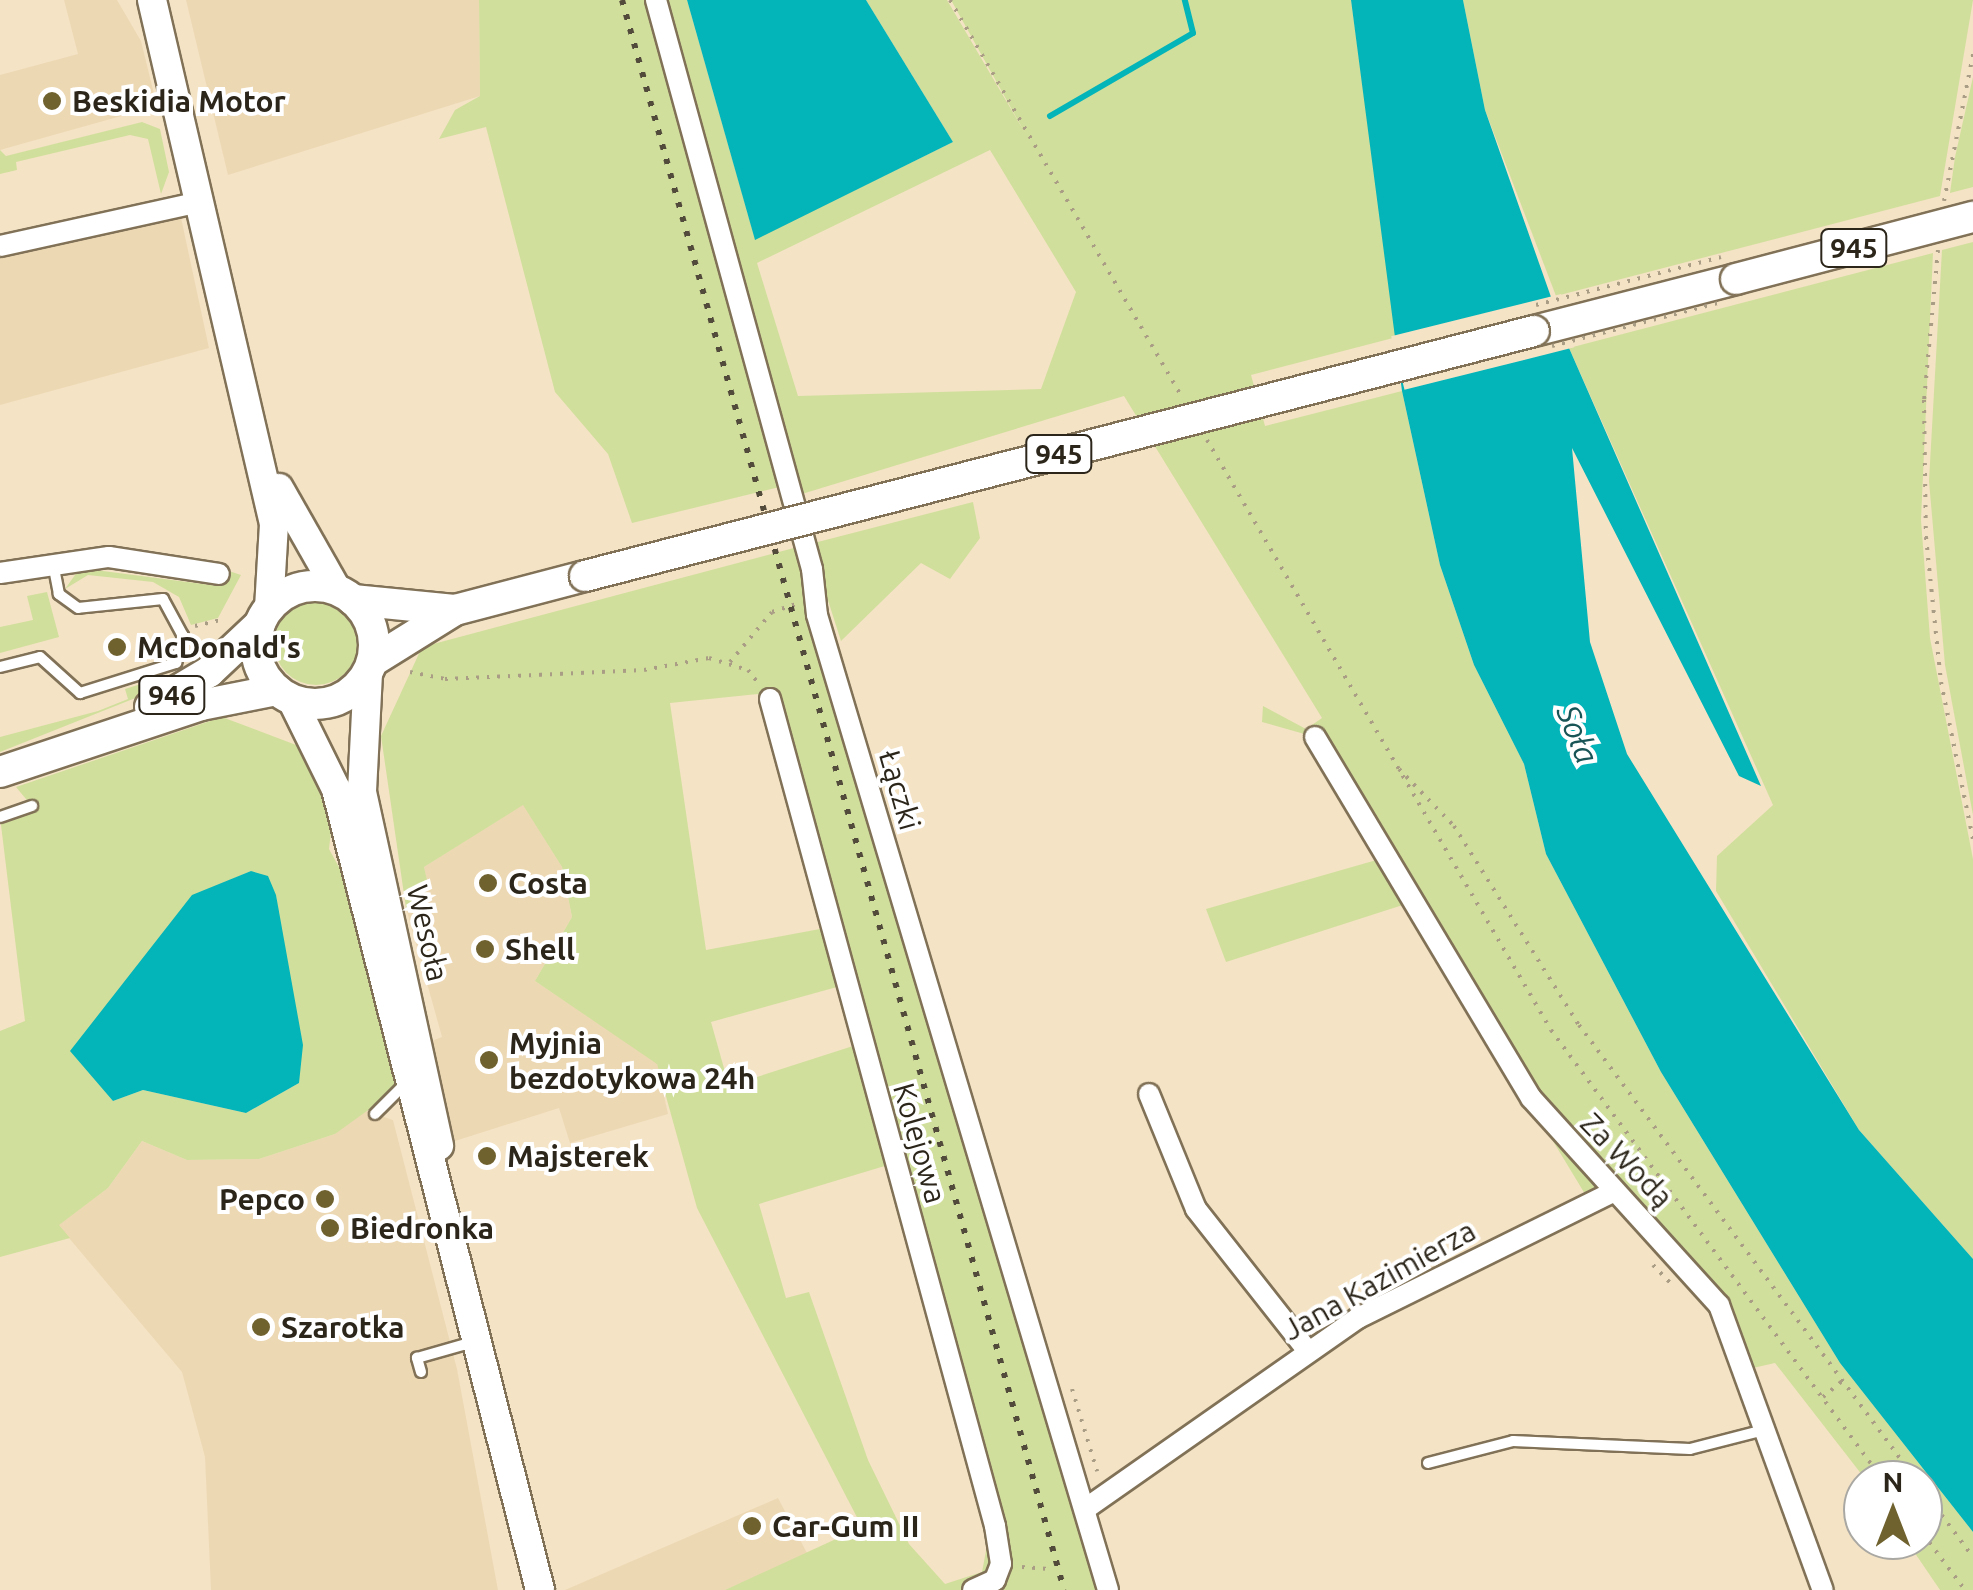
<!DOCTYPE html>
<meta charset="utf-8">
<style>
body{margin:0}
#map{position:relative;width:1973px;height:1590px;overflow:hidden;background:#f4e3c5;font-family:Ubuntu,sans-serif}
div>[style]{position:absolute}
.built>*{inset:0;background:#edd8b4}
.green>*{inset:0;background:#d1df9c}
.round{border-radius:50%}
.water>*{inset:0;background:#03b4b9}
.pier>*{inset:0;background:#f4e3c5;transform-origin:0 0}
.stream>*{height:6px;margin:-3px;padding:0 3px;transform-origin:3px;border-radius:3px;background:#03b4b9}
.path>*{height:4px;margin-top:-2px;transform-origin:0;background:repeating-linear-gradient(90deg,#aa9d86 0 2.5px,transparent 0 10.5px)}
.roads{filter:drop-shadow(2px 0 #817257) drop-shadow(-2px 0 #817257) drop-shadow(0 2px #817257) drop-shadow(0 -2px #817257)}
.lane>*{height:10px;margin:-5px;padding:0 5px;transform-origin:5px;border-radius:5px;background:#fff}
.street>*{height:20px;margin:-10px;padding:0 10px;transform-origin:10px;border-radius:10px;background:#fff}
.secondary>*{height:28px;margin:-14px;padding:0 14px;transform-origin:14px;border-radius:14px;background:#fff}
.primary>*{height:30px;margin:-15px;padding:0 15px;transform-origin:15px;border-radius:15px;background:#fff}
.primary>.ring{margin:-15px;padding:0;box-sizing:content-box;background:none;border:30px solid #fff;border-radius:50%}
.rail>*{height:6px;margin-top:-3px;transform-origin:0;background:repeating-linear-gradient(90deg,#524a3b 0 5px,transparent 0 15px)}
.path-bridge>*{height:4px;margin-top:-2px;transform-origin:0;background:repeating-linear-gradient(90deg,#aa9d86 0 2.5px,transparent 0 10.5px)}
.bridges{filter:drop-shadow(2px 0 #817257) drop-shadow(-2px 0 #817257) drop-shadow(0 2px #817257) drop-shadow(0 -2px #817257)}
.primary-bridge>*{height:30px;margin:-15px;padding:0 15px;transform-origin:15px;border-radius:15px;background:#fff}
.dots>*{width:28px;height:28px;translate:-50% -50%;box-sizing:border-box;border:5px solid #fff;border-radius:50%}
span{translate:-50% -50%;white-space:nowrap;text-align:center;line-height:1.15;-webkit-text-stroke:8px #fff;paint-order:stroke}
.shield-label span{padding:2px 8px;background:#fff;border:2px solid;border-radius:8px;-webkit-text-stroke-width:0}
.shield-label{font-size:28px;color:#2b251a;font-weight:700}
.poi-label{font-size:30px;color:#2b251a;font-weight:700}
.left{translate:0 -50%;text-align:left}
.right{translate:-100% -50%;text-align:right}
.street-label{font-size:30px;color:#2b251a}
.water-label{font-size:32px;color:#195456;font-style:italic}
.north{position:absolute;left:1843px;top:1460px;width:100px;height:100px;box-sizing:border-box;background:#fff;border:2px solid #aaa8a3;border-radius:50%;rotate:0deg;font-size:28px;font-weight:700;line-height:40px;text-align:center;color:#2b251a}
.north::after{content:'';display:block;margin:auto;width:35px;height:45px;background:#70622f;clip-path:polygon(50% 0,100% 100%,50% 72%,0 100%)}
</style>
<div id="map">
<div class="built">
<div style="clip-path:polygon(64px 0,117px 0,141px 41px,157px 106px,0 150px,0 75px,78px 54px)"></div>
<div style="clip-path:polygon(186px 0,479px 0,480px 96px,228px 175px)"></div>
<div style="clip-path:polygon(180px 213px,209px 348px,0 405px,0 256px)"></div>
<div style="clip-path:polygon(523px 804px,562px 867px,572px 917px,535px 981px,657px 1063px,668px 1114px,570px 1143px,559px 1108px,455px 1141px,429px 1042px,442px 1037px,406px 908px,428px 885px,424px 867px)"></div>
<div style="clip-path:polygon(363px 1110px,393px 1120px,457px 1369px,498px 1590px,211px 1590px,205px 1457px,182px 1372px,58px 1225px,108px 1188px,142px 1141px,187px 1160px,259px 1159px,335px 1134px)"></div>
<div style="clip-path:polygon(778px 1498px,808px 1555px,725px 1590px,565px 1590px)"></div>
</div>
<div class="green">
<div style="clip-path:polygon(evenodd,479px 0,687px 0,755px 239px,953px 142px,866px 0,947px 0,1025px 133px,951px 0,1351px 0,1397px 337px,1251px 375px,1265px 426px,1402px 391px,1440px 565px,1474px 665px,1524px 764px,1546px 854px,1661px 1072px,1840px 1363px,1973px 1532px,1973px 1590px,1940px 1590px,1906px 1540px,1923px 1540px,1923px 1480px,1866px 1480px,1775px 1363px,1744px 1370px,1719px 1305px,1611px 1193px,1585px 1194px,1409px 903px,1226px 962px,1206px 909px,1380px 859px,1315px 737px,1262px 722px,1263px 706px,1306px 729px,1322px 718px,1124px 396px,792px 497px,788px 485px,632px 523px,608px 454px,555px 392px,486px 127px,439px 139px,455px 110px,480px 96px,479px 0,990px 150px,1076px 292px,1041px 389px,798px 396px,757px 263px,990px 150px)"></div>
<div style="clip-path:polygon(1463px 0,1973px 0,1940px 196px,1556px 296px,1485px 110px)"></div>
<div style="clip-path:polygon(1973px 77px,1973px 187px,1950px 193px,1955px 157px)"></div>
<div style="clip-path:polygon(142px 122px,160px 129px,169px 172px,161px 194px,148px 139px,130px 135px,16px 162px,17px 170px,0 174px,0 150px,6px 156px)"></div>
<div style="clip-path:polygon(1973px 242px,1973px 815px,1945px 665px,1929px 481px,1942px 250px)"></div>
<div style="clip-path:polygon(1933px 253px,1921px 520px,1930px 638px,1973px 859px,1973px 1259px,1859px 1130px,1716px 891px,1717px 856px,1773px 805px,1569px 348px)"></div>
<div style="clip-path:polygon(973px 502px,980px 538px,950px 579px,921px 563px,841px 641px,810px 544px)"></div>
<div style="clip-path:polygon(evenodd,805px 545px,1109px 1590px,725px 1590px,862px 1527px,697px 1208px,657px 1064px,535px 981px,572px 917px,562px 867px,523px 805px,424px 867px,428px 884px,406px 908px,381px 736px,422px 647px,805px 545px,758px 694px,820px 929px,706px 950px,670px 703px,758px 694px,805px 545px,837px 987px,853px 1046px,729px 1086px,711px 1022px,837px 987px,805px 545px,888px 1165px,989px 1535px,982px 1572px,945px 1584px,909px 1544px,868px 1460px,809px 1292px,786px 1298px,759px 1204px,888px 1165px)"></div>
<div style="clip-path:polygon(80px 568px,218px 586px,229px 571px,241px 575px,218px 618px,191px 625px,179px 597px,153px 582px,88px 575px,65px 589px)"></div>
<div style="clip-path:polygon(47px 592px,59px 637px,0 653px,0 627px,33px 620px,27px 596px)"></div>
<div class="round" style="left:274px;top:601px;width:84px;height:84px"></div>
<div style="clip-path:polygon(163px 677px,168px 685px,0 752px,0 737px,98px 711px,128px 699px,125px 689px)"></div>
<div style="clip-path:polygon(evenodd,222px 717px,304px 748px,336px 789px,329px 849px,366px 916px,407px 1082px,335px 1134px,259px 1159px,187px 1160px,142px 1141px,108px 1188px,59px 1225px,70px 1238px,0 1257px,0 1031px,25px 1021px,0 817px,31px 805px,16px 787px,222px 717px,251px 871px,276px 895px,299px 1083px,246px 1113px,143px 1090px,113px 1101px,88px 1063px,202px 892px,251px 871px)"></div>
</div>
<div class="water">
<div style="clip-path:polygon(687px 0,866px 0,953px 142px,755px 240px)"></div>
<div style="clip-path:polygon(1351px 0,1463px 0,1485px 110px,1569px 348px,1761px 786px,1739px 776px,1572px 448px,1590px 642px,1627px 754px,1859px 1130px,1973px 1259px,1973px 1532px,1840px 1363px,1661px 1072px,1546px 854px,1524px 764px,1474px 665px,1440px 565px,1402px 391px)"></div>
<div style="clip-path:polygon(251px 871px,268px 876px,276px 895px,303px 1045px,299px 1083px,246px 1113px,143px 1090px,113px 1101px,70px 1051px,192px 895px)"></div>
</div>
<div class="pier">
<div style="left:1561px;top:294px;width:55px;height:175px;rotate:76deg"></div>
</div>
<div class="stream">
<div style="left:1050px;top:116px;width:165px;rotate:-30.1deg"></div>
<div style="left:1193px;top:33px;width:34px;rotate:-104deg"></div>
</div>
<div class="path">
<div style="left:950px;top:0;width:460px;rotate:59.7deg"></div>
<div style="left:1944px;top:201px;width:150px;rotate:-78.8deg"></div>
<div style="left:1938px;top:250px;width:151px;rotate:95.3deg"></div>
<div style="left:1924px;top:400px;width:137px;rotate:89.2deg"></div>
<div style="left:1926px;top:537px;width:146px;rotate:84.1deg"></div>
<div style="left:1941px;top:682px;width:160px;rotate:78.5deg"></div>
<div style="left:1207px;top:440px;width:683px;rotate:59.76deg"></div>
<div style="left:1551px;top:1030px;width:559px;rotate:53.58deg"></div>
<div style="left:195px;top:626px;width:26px;rotate:-13deg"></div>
<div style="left:730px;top:662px;width:65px;rotate:-50deg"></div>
<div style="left:772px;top:612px;width:25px;rotate:-18deg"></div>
<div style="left:410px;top:672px;width:36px;rotate:11deg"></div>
<div style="left:445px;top:679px;width:199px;rotate:-2.6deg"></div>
<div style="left:644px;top:670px;width:66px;rotate:-10.5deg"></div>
<div style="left:709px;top:658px;width:41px;rotate:17.1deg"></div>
<div style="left:748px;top:670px;width:16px;rotate:52deg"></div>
<div style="left:1399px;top:769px;width:79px;rotate:46deg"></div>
<div style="left:1454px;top:826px;width:235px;rotate:57.9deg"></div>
<div style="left:1579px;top:1025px;width:566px;rotate:53.47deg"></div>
<div style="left:1653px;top:1265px;width:29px;rotate:46deg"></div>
<div style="left:1072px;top:1389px;width:86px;rotate:73deg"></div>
<div style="left:1823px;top:1397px;width:25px;rotate:-40deg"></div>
<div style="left:1923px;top:1490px;width:84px;rotate:53.3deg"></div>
<div style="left:1923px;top:1534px;width:70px;rotate:53.1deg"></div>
<div style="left:1022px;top:1567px;width:27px;rotate:4deg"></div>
</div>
<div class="roads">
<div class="lane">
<div style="left:0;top:667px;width:41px;rotate:-14deg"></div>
<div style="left:40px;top:657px;width:54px;rotate:42deg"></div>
<div style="left:80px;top:693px;width:101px;rotate:-17.4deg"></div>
<div style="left:176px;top:663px;width:28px;rotate:-75deg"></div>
<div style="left:183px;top:636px;width:42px;rotate:-118.4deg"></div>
<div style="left:163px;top:599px;width:85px;rotate:174deg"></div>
<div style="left:78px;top:608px;width:24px;rotate:-144deg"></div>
<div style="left:59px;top:594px;width:31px;rotate:-101deg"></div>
<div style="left:0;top:817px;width:34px;rotate:-19deg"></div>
<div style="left:375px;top:1114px;width:45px;rotate:-45deg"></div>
<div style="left:421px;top:1372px;width:15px;rotate:-106deg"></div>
<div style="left:417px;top:1358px;width:58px;rotate:-15.9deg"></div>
<div style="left:1428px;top:1463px;width:88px;rotate:-14.5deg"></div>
<div style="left:1513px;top:1441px;width:177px;rotate:2.6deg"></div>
<div style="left:1690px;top:1449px;width:76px;rotate:-14.4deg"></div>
</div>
<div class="street">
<div style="left:656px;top:0;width:590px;rotate:74.67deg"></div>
<div style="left:812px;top:569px;width:46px;rotate:83.8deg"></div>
<div style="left:817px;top:615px;width:1017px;rotate:73.38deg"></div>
<div style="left:0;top:246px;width:205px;rotate:-12.4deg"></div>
<div style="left:0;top:573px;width:110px;rotate:-8.4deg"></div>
<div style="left:109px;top:557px;width:111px;rotate:8.8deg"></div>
<div style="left:770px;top:699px;width:857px;rotate:74.78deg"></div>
<div style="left:995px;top:1526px;width:38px;rotate:81deg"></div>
<div style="left:1001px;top:1564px;width:17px;rotate:111deg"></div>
<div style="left:995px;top:1580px;width:24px;rotate:156deg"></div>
<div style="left:1315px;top:737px;width:421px;rotate:59.1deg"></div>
<div style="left:1531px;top:1098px;width:280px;rotate:47.8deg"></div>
<div style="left:1719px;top:1305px;width:303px;rotate:70deg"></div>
<div style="left:1149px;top:1094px;width:124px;rotate:67.8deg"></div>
<div style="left:1196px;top:1209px;width:179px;rotate:51.8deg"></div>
<div style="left:1088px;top:1507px;width:330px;rotate:-35deg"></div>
<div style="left:1358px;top:1318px;width:282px;rotate:-26.3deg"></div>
</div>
<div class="secondary">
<div style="left:152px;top:0;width:538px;rotate:76.89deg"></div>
<div style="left:274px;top:524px;width:84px;rotate:93.4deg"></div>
<div style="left:279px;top:488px;width:117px;rotate:60.4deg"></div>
<div style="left:368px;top:673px;width:119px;rotate:92.9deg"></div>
<div style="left:362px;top:792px;width:362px;rotate:77.7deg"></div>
<div style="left:292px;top:700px;width:99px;rotate:63.7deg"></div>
<div style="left:336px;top:789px;width:827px;rotate:75.71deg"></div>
</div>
<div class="primary">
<div style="left:1534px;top:331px;width:209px;rotate:-14.4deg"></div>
<div class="ring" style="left:256px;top:586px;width:88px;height:88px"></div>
<div style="left:353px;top:600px;width:102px;rotate:5.6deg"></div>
<div style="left:373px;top:661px;width:97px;rotate:-31.9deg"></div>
<div style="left:455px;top:610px;width:134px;rotate:-14.7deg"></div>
<div style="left:150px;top:707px;width:69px;rotate:-30.7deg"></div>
<div style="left:209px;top:672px;width:70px;rotate:-43.3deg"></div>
<div style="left:0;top:772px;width:212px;rotate:-18.4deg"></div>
<div style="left:201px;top:705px;width:77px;rotate:-11.2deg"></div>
</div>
</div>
<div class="rail">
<div style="left:622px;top:0;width:1650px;rotate:74.46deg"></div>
</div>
<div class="path-bridge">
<div style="left:1536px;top:305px;width:191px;rotate:-14.5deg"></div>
<div style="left:1552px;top:346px;width:176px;rotate:-14.5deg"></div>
</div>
<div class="bridges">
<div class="primary-bridge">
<div style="left:1736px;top:279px;width:245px;rotate:-14.7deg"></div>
<div style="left:585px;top:576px;width:980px;rotate:-14.48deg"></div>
</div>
</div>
<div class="dots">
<div style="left:52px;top:101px;background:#70622f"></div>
<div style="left:117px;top:647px;background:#70622f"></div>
<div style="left:488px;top:883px;background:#70622f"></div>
<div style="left:485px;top:949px;background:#70622f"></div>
<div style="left:489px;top:1060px;background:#70622f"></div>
<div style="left:487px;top:1156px;background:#70622f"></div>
<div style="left:325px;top:1199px;background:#70622f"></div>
<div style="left:330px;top:1228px;background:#70622f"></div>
<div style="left:261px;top:1327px;background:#70622f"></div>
<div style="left:752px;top:1526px;background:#70622f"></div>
</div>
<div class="shield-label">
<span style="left:1854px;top:248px">945</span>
<span style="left:1059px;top:454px">945</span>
<span style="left:172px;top:695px">946</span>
</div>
<div class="poi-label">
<span class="left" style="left:72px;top:101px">Beskidia Motor</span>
<span class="left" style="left:137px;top:647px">McDonald's</span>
<span class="left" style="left:508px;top:883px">Costa</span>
<span class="left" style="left:505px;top:949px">Shell</span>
<span class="left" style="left:509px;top:1060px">Myjnia<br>bezdotykowa 24h</span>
<span class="left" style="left:507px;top:1156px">Majsterek</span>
<span class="right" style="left:305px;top:1199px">Pepco</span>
<span class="left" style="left:350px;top:1228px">Biedronka</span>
<span class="left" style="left:281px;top:1327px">Szarotka</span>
<span class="left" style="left:772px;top:1526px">Car-Gum II</span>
</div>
<div class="street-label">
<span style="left:900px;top:790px;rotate:74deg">Łączki</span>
<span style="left:428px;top:933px;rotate:77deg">Wesoła</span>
<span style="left:920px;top:1143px;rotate:74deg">Kolejowa</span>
<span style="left:1627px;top:1160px;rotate:46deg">Za Wodą</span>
<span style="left:1379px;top:1280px;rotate:-29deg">Jana Kazimierza</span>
</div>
<div class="water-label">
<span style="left:1578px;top:734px;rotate:68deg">Soła</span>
</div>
<div class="north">N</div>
</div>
